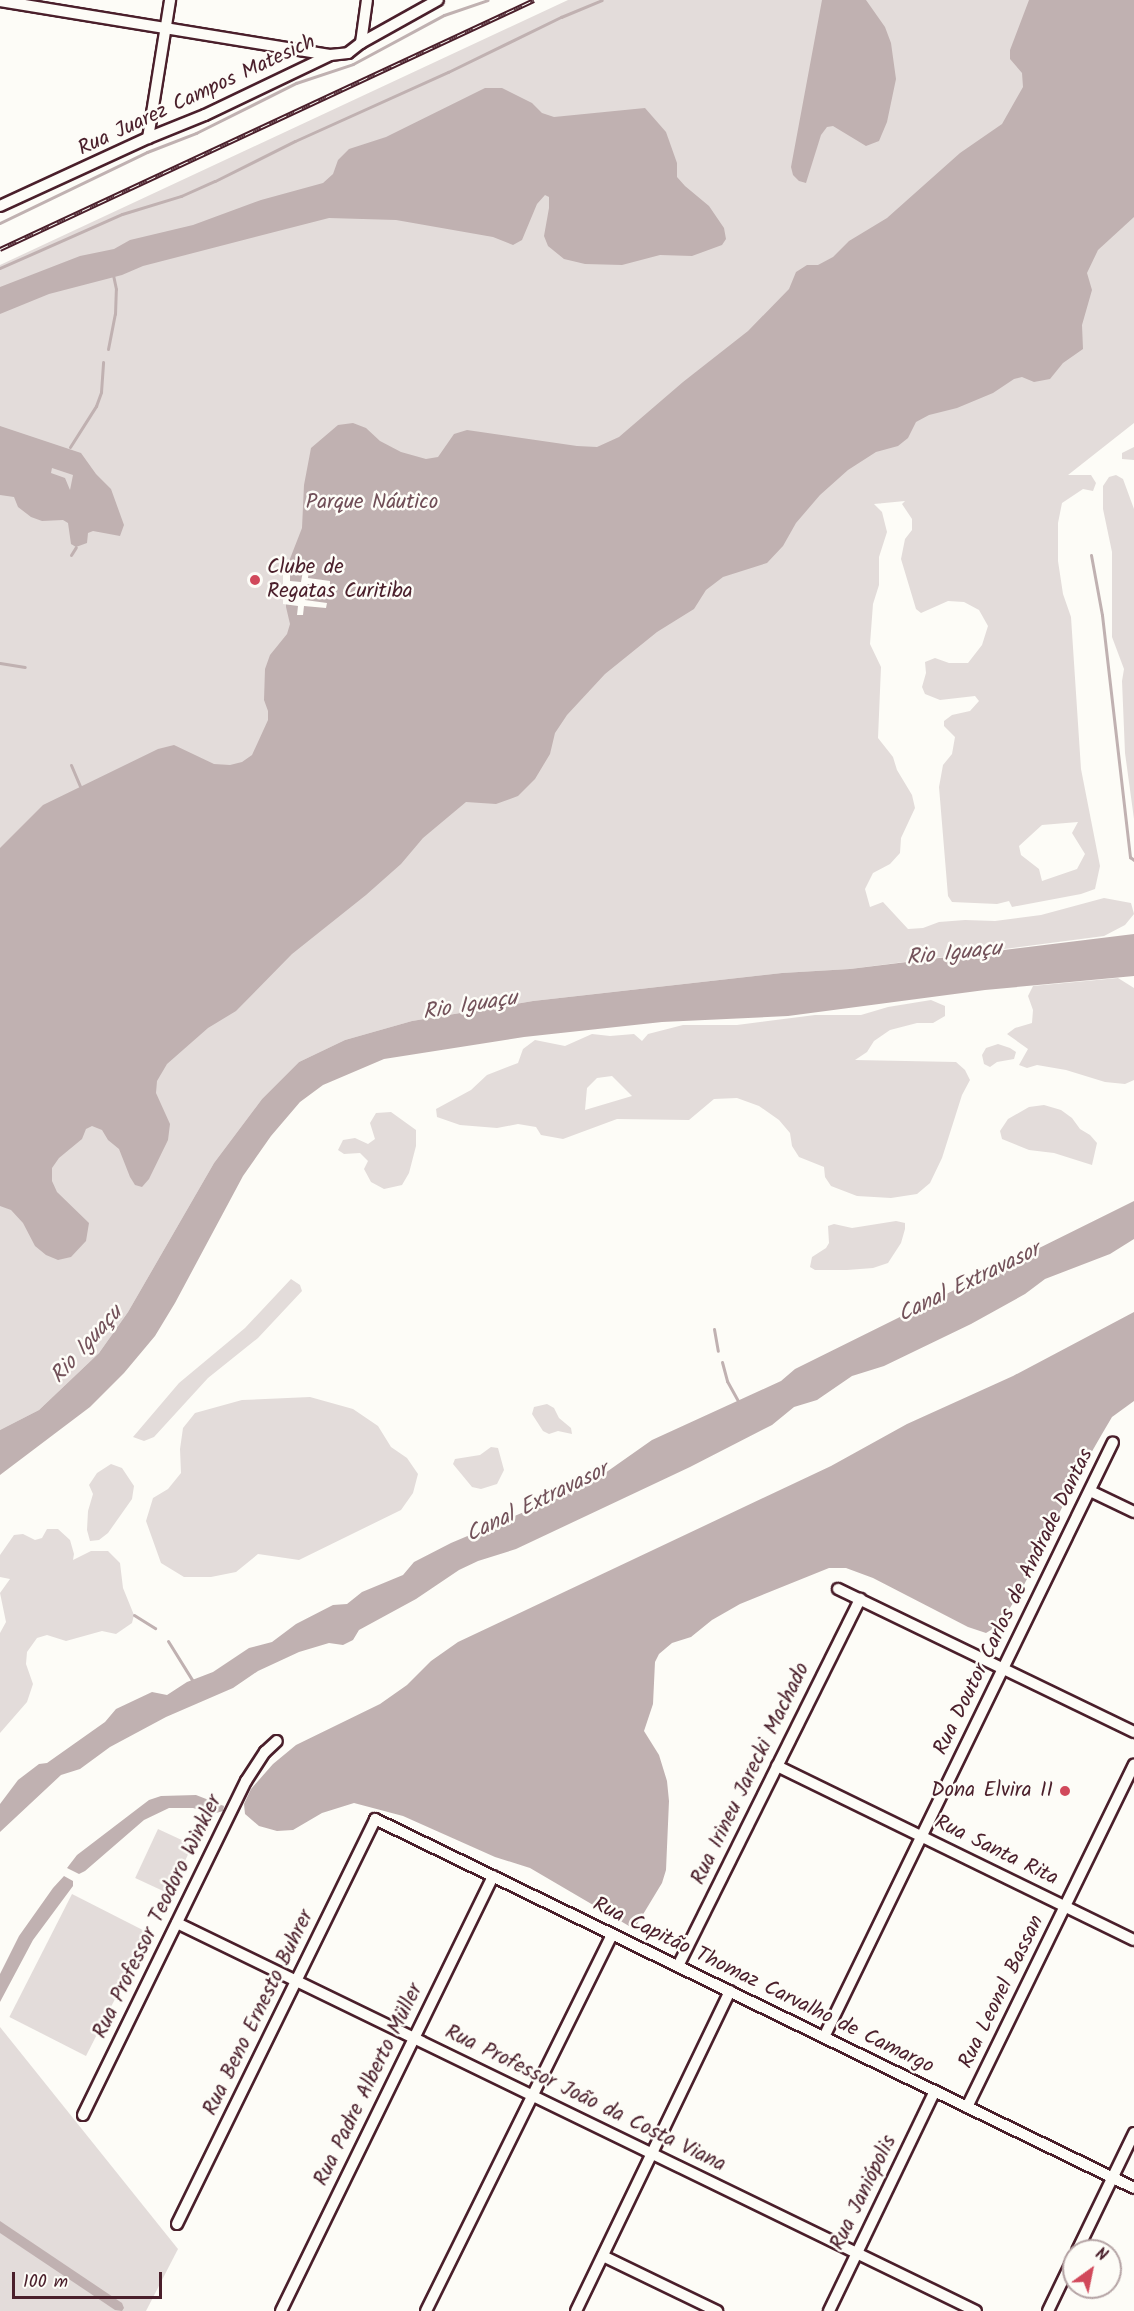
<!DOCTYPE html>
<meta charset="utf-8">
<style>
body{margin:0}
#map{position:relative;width:1134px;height:2311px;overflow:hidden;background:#fdfcf7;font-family:Kalam,sans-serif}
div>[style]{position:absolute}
.green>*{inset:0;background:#e3dcda;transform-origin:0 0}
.water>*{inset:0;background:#c0b1b1}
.pier>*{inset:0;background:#fdfcf7}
.stream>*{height:3px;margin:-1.5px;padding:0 1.5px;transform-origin:1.5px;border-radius:1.5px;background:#c0b1b1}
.roads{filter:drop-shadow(2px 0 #4a1f2b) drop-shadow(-2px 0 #4a1f2b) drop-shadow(0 2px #4a1f2b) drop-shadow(0 -2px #4a1f2b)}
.street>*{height:10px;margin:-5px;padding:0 5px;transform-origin:5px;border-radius:5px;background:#fdfcf7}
.rail>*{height:5px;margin-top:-2.5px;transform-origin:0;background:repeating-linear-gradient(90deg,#fdfcf7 0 9px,#4a1f2b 0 18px);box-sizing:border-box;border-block:2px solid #4a1f2b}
.dots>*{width:16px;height:16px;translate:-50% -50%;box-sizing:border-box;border:3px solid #fdfcf7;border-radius:50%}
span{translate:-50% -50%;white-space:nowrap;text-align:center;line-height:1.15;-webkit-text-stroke:5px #fdfcf7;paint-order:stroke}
.street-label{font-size:21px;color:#4a1f2b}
.park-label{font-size:21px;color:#704e57}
.poi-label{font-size:21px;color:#4a1f2b}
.left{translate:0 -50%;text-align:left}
.right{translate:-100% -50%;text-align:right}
.water-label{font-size:22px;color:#73525a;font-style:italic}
.north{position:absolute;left:1062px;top:2239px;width:60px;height:60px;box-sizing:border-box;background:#fdfcf7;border:2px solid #b5a4a5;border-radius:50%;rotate:33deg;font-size:16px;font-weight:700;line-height:24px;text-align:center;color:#4a1f2b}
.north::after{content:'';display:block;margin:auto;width:21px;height:27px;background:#d1495b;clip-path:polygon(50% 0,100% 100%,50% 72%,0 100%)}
.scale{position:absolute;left:12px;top:2272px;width:150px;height:27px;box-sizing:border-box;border:3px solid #4a1f2b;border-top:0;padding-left:8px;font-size:18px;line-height:21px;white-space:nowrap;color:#4a1f2b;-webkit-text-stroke:4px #fdfcf7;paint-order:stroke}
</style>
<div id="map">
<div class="green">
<div style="clip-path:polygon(evenodd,568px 0,1134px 0,1134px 423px,1068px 475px,1091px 475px,1096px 483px,1093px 491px,1083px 489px,1062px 503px,1058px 523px,1058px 561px,1063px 594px,1071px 617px,1081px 769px,1100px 866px,1095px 889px,1081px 894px,1012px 907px,1009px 901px,997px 904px,952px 902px,948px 896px,939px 787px,943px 765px,952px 754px,955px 737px,944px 726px,944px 721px,952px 715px,970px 711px,979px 701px,975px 696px,940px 700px,925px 694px,922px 687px,926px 673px,925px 662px,935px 658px,949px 663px,968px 663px,982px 645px,988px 626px,979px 610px,964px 602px,948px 601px,921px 613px,916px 609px,901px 559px,905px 539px,912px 530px,912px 519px,902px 504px,905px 501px,874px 504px,882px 512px,887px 532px,879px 557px,879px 585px,873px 604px,870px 644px,881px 667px,878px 738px,893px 757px,897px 770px,912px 795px,915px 808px,901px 838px,900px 853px,890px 864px,873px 873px,865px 889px,870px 907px,883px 902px,908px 929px,923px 928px,939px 922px,965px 920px,995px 921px,1041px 915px,1104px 898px,1131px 903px,1134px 914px,1125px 925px,1104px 936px,850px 969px,782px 973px,533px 1001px,412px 1021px,345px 1040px,299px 1062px,262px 1099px,214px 1163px,128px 1312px,99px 1353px,39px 1410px,0 1430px,0 265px,568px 0,1078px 822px,1072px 833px,1085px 854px,1077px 869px,1042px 881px,1039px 869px,1021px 855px,1019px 846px,1042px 825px,1078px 822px)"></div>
<div style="clip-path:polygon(1134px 447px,1134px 460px,1122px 459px,1122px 453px)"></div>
<div style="clip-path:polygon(1116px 475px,1123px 479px,1134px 509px,1134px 819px,1125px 753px,1122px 681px,1124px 669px,1112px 637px,1112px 552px,1103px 509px,1103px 486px,1109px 477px)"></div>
<div style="clip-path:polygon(1118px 978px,1134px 988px,1134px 1080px,1125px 1084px,1105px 1082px,1066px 1070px,1037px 1065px,1027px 1068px,1019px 1065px,1028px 1049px,1007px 1034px,1015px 1028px,1032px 1023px,1033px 1010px,1028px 996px,1033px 986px)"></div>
<div style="clip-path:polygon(evenodd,931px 1000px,945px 1006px,945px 1016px,933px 1023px,917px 1023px,890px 1030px,874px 1041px,867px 1052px,855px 1060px,956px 1062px,965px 1070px,970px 1080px,962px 1095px,942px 1158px,930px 1183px,917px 1194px,891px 1198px,857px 1196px,831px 1186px,825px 1177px,824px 1167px,799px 1157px,792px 1146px,790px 1133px,779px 1120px,759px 1106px,737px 1098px,714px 1099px,689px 1120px,617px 1119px,563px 1139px,541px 1135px,536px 1127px,518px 1124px,497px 1128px,460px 1125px,437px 1117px,436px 1109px,471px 1090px,487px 1075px,518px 1063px,523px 1049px,535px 1040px,565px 1046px,592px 1034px,610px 1036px,634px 1034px,642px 1041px,648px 1034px,683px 1025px,737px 1025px,815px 1015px,861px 1015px,888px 1007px,931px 1000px,612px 1076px,632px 1096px,585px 1110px,587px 1088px,597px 1078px,612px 1076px)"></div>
<div style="clip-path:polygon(998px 1044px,1010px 1048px,1016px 1052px,1014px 1059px,997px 1062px,990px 1067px,984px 1064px,982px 1055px,986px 1048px)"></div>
<div style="clip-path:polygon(1044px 1105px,1061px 1110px,1072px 1118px,1080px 1129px,1090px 1135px,1097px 1143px,1092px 1165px,1054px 1153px,1029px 1150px,1002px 1139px,1000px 1131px,1008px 1119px,1029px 1107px)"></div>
<div style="clip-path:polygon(391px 1112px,416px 1130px,416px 1146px,409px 1173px,402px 1185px,384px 1189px,371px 1182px,364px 1169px,368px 1161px,360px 1153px,344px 1154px,338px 1150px,343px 1140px,355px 1138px,368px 1144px,375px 1139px,370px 1123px,376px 1113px)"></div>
<div style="clip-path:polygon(896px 1221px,905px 1223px,905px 1229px,901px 1243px,888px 1263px,873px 1268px,847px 1270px,815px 1270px,810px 1267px,812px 1257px,826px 1248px,829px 1243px,828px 1226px,834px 1224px,852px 1228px)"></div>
<div style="clip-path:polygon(291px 1279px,300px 1285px,302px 1291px,258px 1338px,208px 1378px,154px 1437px,144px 1441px,133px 1437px,179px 1383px,245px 1328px)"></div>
<div style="clip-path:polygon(310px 1397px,353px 1409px,378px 1426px,391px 1447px,407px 1458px,418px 1474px,413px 1493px,401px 1510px,299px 1560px,258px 1554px,236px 1572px,211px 1577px,184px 1577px,161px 1563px,146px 1521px,153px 1498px,168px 1489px,181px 1473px,180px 1449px,183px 1428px,195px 1413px,242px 1400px)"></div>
<div style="clip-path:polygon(547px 1404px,554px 1408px,559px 1418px,571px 1428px,572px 1434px,558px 1431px,549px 1434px,543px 1431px,532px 1414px,534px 1407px)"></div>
<div style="clip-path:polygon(491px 1447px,498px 1448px,504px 1470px,497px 1484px,481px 1489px,472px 1487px,453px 1464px,455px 1459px,480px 1455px)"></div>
<div style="clip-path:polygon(111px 1464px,122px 1468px,134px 1486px,132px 1499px,108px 1533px,99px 1540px,90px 1541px,87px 1530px,88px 1511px,93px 1494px,89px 1485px,97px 1473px)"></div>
<div style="clip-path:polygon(47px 1529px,58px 1529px,70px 1540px,74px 1554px,73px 1560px,91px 1551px,108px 1551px,120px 1563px,123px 1588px,134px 1615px,132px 1623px,116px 1634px,102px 1631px,66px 1641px,47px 1635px,37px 1638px,27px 1652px,26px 1664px,33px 1684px,27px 1702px,0 1733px,0 1633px,6px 1622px,0 1593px,10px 1579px,0 1577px,0 1555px,14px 1535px,23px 1534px,35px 1540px,42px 1538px)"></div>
<div style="left:158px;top:1829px;width:38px;height:54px;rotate:25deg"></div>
<div style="left:72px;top:1894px;width:86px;height:138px;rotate:27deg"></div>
<div style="clip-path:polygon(0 2027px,178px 2249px,146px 2311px,0 2311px)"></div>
</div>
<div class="water">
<div style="clip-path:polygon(822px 0,866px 0,885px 27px,891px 43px,896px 79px,887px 122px,879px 141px,866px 146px,833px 126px,827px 127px,821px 135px,806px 183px,799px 181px,793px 175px,791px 167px)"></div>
<div style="clip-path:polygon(1029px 0,1134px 0,1134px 217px,1098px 250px,1087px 273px,1092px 290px,1082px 325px,1083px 349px,1063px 363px,1050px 379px,1034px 382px,1022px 377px,1014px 379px,993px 393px,957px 408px,929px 415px,916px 422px,908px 438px,898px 446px,876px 452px,848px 470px,820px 495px,796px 523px,783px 546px,767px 563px,723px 577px,706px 590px,694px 609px,657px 632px,605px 674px,567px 715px,555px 733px,550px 754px,535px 779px,518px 796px,496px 804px,466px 802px,423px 838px,401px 864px,366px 895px,292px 954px,236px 1011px,208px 1028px,167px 1064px,157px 1081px,156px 1093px,170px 1124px,168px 1140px,149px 1179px,142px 1187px,135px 1185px,130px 1177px,119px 1149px,108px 1140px,102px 1130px,92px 1126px,86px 1129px,82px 1139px,59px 1158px,52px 1168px,52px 1181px,57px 1192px,89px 1223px,86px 1241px,71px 1257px,58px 1260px,46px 1255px,35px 1246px,23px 1223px,11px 1210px,0 1206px,0 848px,43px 805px,158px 749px,174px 745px,214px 764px,230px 765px,242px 762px,252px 755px,268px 720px,268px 711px,264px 700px,265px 669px,270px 655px,287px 634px,290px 624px,286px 607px,286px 569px,302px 528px,304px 485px,311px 448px,338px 425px,353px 423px,366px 428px,380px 441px,401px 452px,426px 459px,438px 457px,454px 434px,467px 430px,577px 446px,597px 447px,619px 437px,683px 382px,748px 331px,789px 289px,796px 272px,807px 265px,818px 265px,833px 257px,849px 241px,887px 218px,960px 153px,1002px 124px,1023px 87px,1022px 73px,1010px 59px,1010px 50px)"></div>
<div style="clip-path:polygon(485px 88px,502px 88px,532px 103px,542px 113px,554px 117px,645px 108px,666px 132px,677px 163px,677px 177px,685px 186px,709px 206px,724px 228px,726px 239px,722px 245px,692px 256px,660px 255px,622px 265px,585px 264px,564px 259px,548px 246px,544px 236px,549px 208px,549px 197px,545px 195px,537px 204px,522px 240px,513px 245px,493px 237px,396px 220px,329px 218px,143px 266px,122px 275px,49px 294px,0 314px,0 287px,80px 256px,114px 249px,130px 240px,193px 225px,261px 200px,323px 183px,333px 174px,338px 160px,349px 149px,386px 137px)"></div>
<div style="clip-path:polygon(evenodd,0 426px,81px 453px,96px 474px,111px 489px,124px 525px,120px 536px,93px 531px,88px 533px,87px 543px,76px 547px,71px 544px,68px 523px,63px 520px,42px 521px,31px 517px,18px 507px,14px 497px,0 495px,0 426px,52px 468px,73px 475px,70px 490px,65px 478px,51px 473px,52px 468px)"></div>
<div style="clip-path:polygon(1134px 934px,1134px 976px,985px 990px,788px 1016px,662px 1022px,524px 1037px,384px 1059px,323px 1085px,300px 1102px,271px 1136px,243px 1176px,175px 1303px,155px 1336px,124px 1373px,90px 1407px,0 1475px,0 1430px,39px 1410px,99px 1353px,128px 1312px,214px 1163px,262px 1099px,299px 1062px,345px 1040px,412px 1021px,533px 1001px,782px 973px,850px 969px)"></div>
<div style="clip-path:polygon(1134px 1201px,1134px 1239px,1110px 1254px,1045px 1279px,1025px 1294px,971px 1324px,884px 1366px,852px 1376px,817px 1400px,794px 1407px,772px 1425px,690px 1467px,516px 1549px,478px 1561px,459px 1570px,416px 1599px,359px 1630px,353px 1640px,343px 1645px,329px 1643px,299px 1652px,258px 1671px,233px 1688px,166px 1717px,110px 1747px,80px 1769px,61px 1775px,0 1832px,0 1804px,18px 1780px,39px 1764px,47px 1763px,105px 1722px,116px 1709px,152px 1692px,167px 1695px,187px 1682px,213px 1672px,249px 1648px,272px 1642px,296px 1624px,333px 1605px,347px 1604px,362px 1592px,403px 1575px,414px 1562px,451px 1543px,569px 1493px,598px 1478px,652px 1440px,781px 1381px,795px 1369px)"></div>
<div style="clip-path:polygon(1134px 1312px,1134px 1401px,1112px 1417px,1102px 1434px,1075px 1481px,1022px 1589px,999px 1625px,986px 1633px,968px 1627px,873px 1578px,846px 1568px,829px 1568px,740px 1604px,712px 1620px,691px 1637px,672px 1643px,659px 1654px,655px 1662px,653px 1704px,644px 1731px,659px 1755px,667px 1781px,669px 1801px,666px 1870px,662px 1883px,636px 1926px,629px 1926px,530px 1868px,495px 1857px,403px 1816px,354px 1803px,322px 1813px,293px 1830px,277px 1831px,259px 1826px,245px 1814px,244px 1804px,251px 1789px,273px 1764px,296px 1745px,380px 1704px,407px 1685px,431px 1661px,458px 1642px,831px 1466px,907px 1424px,1013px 1376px)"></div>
<div style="clip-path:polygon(196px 1795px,224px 1806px,223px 1811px,213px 1814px,193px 1808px,169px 1808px,144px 1820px,85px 1871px,79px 1874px,67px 1868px,77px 1855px,149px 1800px,161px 1796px)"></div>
<div style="clip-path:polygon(64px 1876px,73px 1881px,73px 1886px,33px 1940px,0 2002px,0 1974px,19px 1936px,53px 1888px)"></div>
<div style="clip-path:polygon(0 2221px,122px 2303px,124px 2308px,122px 2311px,115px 2310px,0 2233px)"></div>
</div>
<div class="pier">
<div style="clip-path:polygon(304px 565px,310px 565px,308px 578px,330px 581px,330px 587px,307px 584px,305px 600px,327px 603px,326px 608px,304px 606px,303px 615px,297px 615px,298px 606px,283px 604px,283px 574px,290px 575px,290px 581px,301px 582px)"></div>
</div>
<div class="stream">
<div style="left:0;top:223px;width:163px;rotate:-25.8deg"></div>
<div style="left:147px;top:152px;width:53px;rotate:-21.2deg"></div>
<div style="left:196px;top:133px;width:112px;rotate:-26.6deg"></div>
<div style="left:296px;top:83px;width:60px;rotate:-18.4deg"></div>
<div style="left:353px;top:64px;width:103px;rotate:-28.3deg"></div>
<div style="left:444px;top:15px;width:46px;rotate:-18.8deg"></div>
<div style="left:0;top:268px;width:133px;rotate:-23.9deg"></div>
<div style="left:122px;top:214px;width:62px;rotate:-17deg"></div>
<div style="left:181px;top:196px;width:37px;rotate:-24deg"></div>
<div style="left:215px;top:181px;width:89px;rotate:-26.6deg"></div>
<div style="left:295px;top:141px;width:168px;rotate:-24.3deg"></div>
<div style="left:448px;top:72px;width:126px;rotate:-26deg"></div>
<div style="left:561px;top:17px;width:44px;rotate:-22.5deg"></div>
<div style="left:108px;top:349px;width:36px;rotate:-79deg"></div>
<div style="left:115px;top:314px;width:25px;rotate:-88deg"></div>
<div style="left:116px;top:289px;width:14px;rotate:-102deg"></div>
<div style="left:70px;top:447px;width:49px;rotate:-57.6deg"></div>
<div style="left:96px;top:406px;width:15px;rotate:-70deg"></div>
<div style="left:101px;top:392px;width:30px;rotate:-86deg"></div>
<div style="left:71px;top:555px;width:9px;rotate:-58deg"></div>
<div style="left:1091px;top:555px;width:61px;rotate:79.6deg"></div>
<div style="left:1102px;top:615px;width:244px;rotate:83.4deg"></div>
<div style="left:1130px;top:857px;width:5px;rotate:37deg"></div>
<div style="left:0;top:663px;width:25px;rotate:9deg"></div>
<div style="left:71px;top:765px;width:25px;rotate:67deg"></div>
<div style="left:714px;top:1329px;width:22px;rotate:80deg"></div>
<div style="left:722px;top:1362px;width:20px;rotate:75deg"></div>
<div style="left:727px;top:1381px;width:26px;rotate:61deg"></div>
<div style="left:134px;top:1615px;width:25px;rotate:32deg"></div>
<div style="left:168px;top:1641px;width:49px;rotate:58.2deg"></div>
</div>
<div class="roads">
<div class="street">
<div style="left:0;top:1px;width:334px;rotate:9.3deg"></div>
<div style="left:361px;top:43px;width:43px;rotate:-82.1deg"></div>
<div style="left:148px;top:138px;width:140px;rotate:-80.9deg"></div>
<div style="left:0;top:206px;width:163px;rotate:-24.7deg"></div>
<div style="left:148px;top:138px;width:61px;rotate:-22deg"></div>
<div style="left:205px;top:115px;width:139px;rotate:-25.6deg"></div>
<div style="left:330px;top:55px;width:18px;rotate:-6deg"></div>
<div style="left:348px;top:53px;width:16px;rotate:-38deg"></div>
<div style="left:361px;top:43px;width:88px;rotate:-29.2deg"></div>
<div style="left:1090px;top:1491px;width:49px;rotate:25.5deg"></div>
<div style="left:838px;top:1589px;width:329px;rotate:25.8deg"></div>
<div style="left:777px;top:1766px;width:397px;rotate:26deg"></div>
<div style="left:177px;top:1923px;width:888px;rotate:25.9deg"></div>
<div style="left:678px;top:1966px;width:410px;rotate:-63.6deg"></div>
<div style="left:824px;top:2037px;width:661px;rotate:-64.09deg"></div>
<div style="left:967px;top:2107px;width:381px;rotate:-64deg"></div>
<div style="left:83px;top:2115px;width:372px;rotate:-64deg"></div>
<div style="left:246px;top:1781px;width:35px;rotate:-57deg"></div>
<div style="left:265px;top:1752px;width:16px;rotate:-43deg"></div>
<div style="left:177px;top:2224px;width:451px;rotate:-63.9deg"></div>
<div style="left:375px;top:1819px;width:844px;rotate:25.93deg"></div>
<div style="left:1077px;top:2251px;width:131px;rotate:-64.2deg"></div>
<div style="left:603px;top:2256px;width:127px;rotate:25.8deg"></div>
<div style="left:281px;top:2311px;width:484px;rotate:-64deg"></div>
<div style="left:426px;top:2311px;width:420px;rotate:-63.7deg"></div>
<div style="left:576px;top:2311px;width:355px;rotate:-64.3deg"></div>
<div style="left:829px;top:2311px;width:244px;rotate:-64.3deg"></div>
<div style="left:1048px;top:2311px;width:60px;rotate:-64.3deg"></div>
</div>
</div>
<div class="rail">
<div style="left:0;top:249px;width:589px;rotate:-25deg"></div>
</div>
<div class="dots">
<div style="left:255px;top:580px;background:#d1495b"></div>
<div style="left:1065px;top:1791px;background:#d1495b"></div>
</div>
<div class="street-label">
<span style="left:197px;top:96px;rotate:-25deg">Rua Juarez Campos Matesich</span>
<span style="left:1014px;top:1602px;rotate:-64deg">Rua Doutor Carlos de Andrade Dantas</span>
<span style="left:751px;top:1774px;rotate:-64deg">Rua Irineu Jarecki Machado</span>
<span style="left:996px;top:1851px;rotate:26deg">Rua Santa Rita</span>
<span style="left:158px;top:1917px;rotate:-64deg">Rua Professor Teodoro Winkler</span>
<span style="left:763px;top:1986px;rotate:26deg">Rua Capitão Thomaz Carvalho de Camargo</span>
<span style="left:1002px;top:1992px;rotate:-64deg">Rua Leonel Bassan</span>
<span style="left:259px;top:2013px;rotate:-64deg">Rua Beno Ernesto Buhrer</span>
<span style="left:369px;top:2085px;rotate:-64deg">Rua Padre Alberto Müller</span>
<span style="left:585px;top:2099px;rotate:26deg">Rua Professor João da Costa Viana</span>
<span style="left:864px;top:2193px;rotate:-64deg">Rua Janiópolis</span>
</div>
<div class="park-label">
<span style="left:372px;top:503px">Parque Náutico</span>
</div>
<div class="poi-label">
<span class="left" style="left:267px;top:580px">Clube de<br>Regatas Curitiba</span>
<span class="right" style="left:1053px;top:1791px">Dona Elvira II</span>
</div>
<div class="water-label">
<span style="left:954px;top:954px;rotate:-6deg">Rio Iguaçu</span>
<span style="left:470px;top:1006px;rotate:-9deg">Rio Iguaçu</span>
<span style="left:969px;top:1283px;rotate:-26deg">Canal Extravasor</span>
<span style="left:87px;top:1345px;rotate:-48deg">Rio Iguaçu</span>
<span style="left:537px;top:1503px;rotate:-26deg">Canal Extravasor</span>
</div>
<div class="north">N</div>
<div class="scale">100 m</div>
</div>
